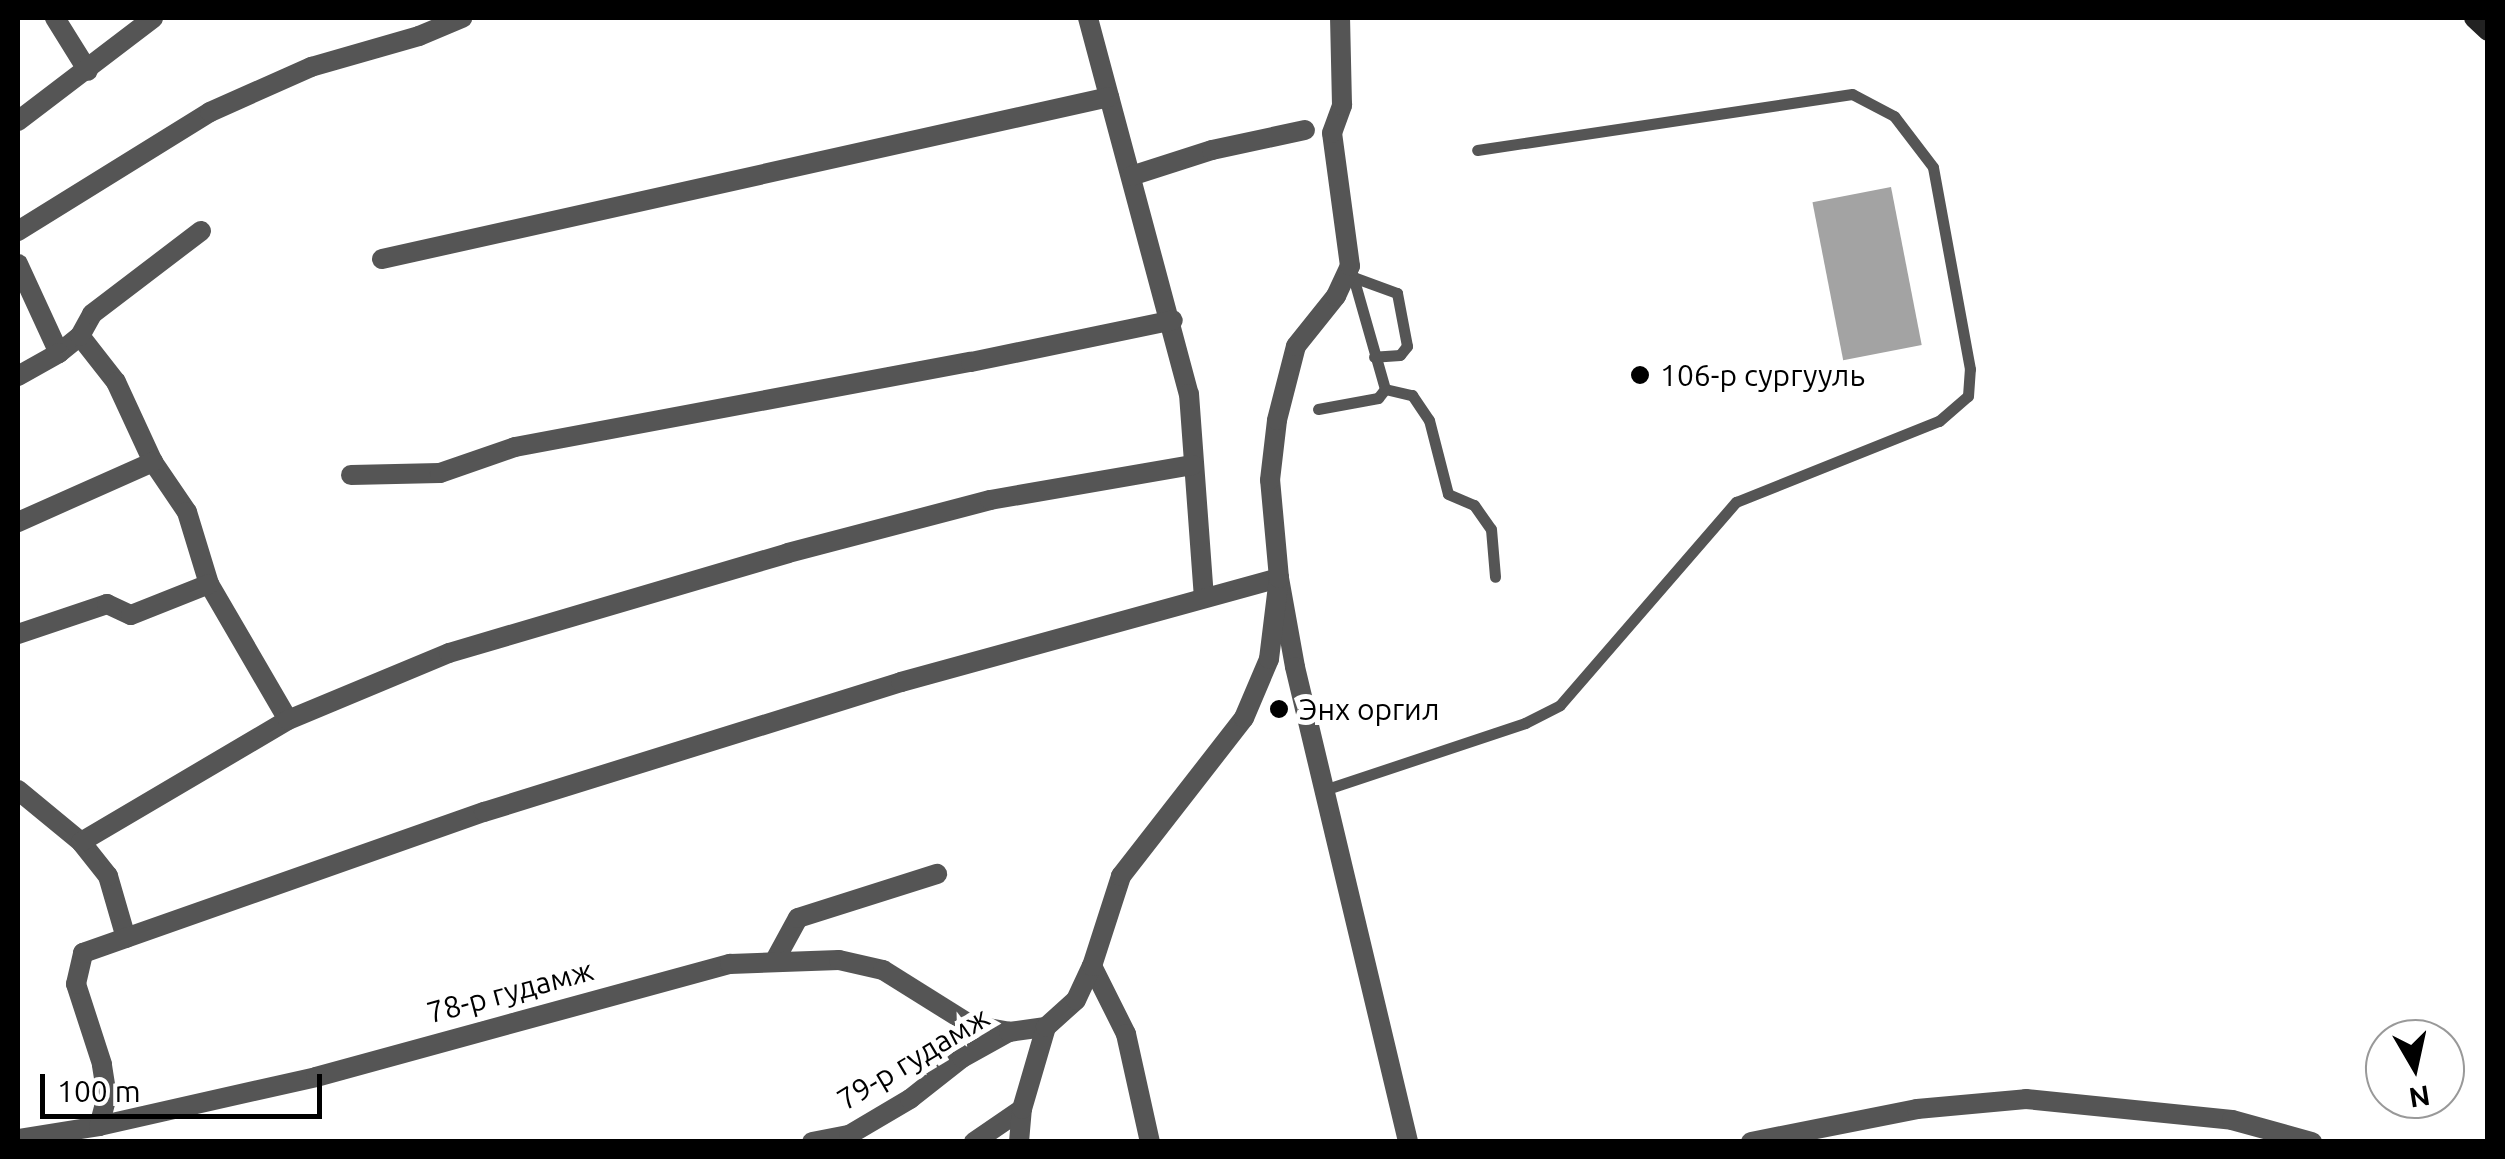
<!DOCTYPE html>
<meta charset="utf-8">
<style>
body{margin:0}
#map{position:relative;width:2505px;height:1159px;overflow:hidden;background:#fff;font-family:Ubuntu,sans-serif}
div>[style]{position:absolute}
.water>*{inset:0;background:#a3a3a3;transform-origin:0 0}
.service>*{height:11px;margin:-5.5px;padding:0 5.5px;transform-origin:5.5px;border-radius:5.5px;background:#555}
.minor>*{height:20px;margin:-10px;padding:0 10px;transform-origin:10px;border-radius:10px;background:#555}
.secondary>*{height:20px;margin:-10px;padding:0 10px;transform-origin:10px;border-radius:10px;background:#222}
.dots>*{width:28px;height:28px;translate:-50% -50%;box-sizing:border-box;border:5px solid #fff;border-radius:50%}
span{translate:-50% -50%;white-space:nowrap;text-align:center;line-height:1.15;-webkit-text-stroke:10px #fff;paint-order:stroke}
.poi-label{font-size:30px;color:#000}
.left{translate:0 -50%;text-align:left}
.street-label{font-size:30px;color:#000}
.frame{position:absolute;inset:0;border:20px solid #000;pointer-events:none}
.north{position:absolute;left:2365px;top:1019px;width:100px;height:100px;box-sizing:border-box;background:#fff;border:2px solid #999;border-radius:50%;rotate:171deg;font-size:28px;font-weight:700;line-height:40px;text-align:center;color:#000}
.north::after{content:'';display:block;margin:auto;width:35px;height:45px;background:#000;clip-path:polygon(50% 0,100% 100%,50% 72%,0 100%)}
.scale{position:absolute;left:40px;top:1074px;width:282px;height:45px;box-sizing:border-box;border:5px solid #000;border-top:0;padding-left:12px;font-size:30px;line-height:35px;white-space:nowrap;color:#000;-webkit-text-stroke:8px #fff;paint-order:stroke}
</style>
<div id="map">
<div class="water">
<div style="left:1891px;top:187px;width:161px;height:80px;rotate:79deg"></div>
</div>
<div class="service">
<div style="left:1353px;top:277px;width:47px;rotate:20deg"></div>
<div style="left:1397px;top:293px;width:54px;rotate:79.3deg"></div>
<div style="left:1407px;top:346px;width:11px;rotate:128deg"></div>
<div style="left:1400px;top:355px;width:26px;rotate:176deg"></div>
<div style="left:1385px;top:389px;width:28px;rotate:13deg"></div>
<div style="left:1412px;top:395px;width:30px;rotate:56deg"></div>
<div style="left:1429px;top:420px;width:76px;rotate:75.6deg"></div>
<div style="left:1448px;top:494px;width:28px;rotate:23deg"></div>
<div style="left:1474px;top:505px;width:29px;rotate:55deg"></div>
<div style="left:1491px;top:529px;width:48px;rotate:85.2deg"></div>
<div style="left:1318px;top:409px;width:61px;rotate:-10.4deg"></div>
<div style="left:1378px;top:398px;width:11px;rotate:-52deg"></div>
<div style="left:1385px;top:389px;width:124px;rotate:-105.9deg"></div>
<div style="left:1324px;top:790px;width:212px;rotate:-18.4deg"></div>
<div style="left:1525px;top:723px;width:39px;rotate:-27deg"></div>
<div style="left:1560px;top:705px;width:269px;rotate:-49.1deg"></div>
<div style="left:1736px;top:502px;width:219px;rotate:-21.8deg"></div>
<div style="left:1939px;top:421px;width:38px;rotate:-41deg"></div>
<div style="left:1968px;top:396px;width:27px;rotate:-86deg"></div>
<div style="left:1970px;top:369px;width:205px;rotate:-100.4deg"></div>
<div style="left:1933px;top:167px;width:64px;rotate:-127.4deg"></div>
<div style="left:1894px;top:116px;width:47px;rotate:-152.4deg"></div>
<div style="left:1852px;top:94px;width:379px;rotate:171.5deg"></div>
</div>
<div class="minor">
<div style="left:55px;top:18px;width:62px;rotate:58.1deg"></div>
<div style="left:1088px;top:18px;width:389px;rotate:75deg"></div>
<div style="left:1189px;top:394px;width:203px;rotate:85.8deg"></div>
<div style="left:18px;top:121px;width:170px;rotate:-37.3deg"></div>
<div style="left:1131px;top:176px;width:85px;rotate:-17.8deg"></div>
<div style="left:1212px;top:150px;width:95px;rotate:-12.1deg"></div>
<div style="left:18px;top:231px;width:226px;rotate:-31.8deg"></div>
<div style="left:210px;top:112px;width:111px;rotate:-24deg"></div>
<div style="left:311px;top:67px;width:112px;rotate:-16deg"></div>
<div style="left:419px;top:36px;width:47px;rotate:-22.7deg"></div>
<div style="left:382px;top:259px;width:745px;rotate:-12.56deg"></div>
<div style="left:18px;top:264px;width:98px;rotate:65.3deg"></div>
<div style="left:59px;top:353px;width:27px;rotate:-39deg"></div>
<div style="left:80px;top:336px;width:58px;rotate:52deg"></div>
<div style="left:116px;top:382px;width:88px;rotate:65.2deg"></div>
<div style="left:153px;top:462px;width:60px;rotate:55.8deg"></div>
<div style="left:187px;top:512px;width:75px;rotate:73deg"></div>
<div style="left:209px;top:584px;width:157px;rotate:59.8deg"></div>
<div style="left:80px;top:336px;width:25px;rotate:-61deg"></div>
<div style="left:92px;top:314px;width:137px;rotate:-37.3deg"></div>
<div style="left:18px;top:376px;width:47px;rotate:-29.3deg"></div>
<div style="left:351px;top:475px;width:89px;rotate:-1.3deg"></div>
<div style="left:440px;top:473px;width:79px;rotate:-19.1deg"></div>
<div style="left:515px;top:447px;width:464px;rotate:-10.6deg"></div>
<div style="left:971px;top:362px;width:206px;rotate:-11.7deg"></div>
<div style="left:18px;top:522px;width:148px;rotate:-24deg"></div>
<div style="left:18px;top:634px;width:94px;rotate:-18.6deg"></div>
<div style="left:107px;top:604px;width:26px;rotate:25deg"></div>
<div style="left:131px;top:615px;width:84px;rotate:-21.7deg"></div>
<div style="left:18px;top:790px;width:82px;rotate:39.5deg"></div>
<div style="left:126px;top:938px;width:65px;rotate:-106.2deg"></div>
<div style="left:108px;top:876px;width:43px;rotate:-128.5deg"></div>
<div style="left:81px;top:842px;width:240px;rotate:-30.5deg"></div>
<div style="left:288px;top:720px;width:174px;rotate:-22.6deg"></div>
<div style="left:449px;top:653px;width:353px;rotate:-16.4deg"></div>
<div style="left:788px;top:553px;width:209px;rotate:-14.7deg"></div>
<div style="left:990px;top:500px;width:206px;rotate:-9.8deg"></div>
<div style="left:774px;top:962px;width:50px;rotate:-61.4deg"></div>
<div style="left:798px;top:918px;width:146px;rotate:-17.6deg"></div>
<div style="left:1092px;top:966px;width:76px;rotate:63.4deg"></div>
<div style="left:1126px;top:1034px;width:111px;rotate:77.5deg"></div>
<div style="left:99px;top:1126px;width:30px;rotate:-75deg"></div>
<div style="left:107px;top:1097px;width:33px;rotate:-99deg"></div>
<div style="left:102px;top:1064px;width:84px;rotate:-108deg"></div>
<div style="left:76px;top:984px;width:32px;rotate:-77deg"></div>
<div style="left:83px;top:953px;width:425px;rotate:-19.4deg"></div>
<div style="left:484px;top:812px;width:437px;rotate:-17.3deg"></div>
<div style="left:901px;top:682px;width:392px;rotate:-15.4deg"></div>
<div style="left:1279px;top:578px;width:90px;rotate:79.8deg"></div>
<div style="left:1295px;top:667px;width:488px;rotate:76.6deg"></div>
<div style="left:18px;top:1139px;width:82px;rotate:-9.1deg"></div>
<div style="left:99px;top:1126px;width:222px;rotate:-12.7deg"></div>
<div style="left:316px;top:1077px;width:429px;rotate:-15.3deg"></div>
<div style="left:730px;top:964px;width:109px;rotate:-2.1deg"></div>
<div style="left:839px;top:960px;width:45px;rotate:12.8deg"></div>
<div style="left:883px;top:970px;width:104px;rotate:32deg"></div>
<div style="left:971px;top:1025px;width:39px;rotate:10deg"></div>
<div style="left:812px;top:1142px;width:38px;rotate:-11deg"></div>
<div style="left:849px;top:1135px;width:71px;rotate:-30.5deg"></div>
<div style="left:910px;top:1099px;width:66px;rotate:-38.3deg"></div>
<div style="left:962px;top:1058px;width:54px;rotate:-29deg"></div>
<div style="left:1009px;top:1032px;width:37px;rotate:-8deg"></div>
<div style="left:974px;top:1142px;width:58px;rotate:-34.5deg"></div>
<div style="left:1019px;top:1142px;width:33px;rotate:-85deg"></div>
<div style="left:1022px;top:1109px;width:85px;rotate:-73.7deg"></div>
<div style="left:1046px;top:1027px;width:40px;rotate:-42deg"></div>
<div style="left:1076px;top:1000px;width:38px;rotate:-65deg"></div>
<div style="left:1092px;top:966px;width:95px;rotate:-72.1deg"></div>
<div style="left:1121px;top:876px;width:200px;rotate:-52.1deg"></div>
<div style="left:1244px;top:718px;width:64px;rotate:-67deg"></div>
<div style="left:1269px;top:659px;width:82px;rotate:-83deg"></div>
<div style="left:1279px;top:578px;width:98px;rotate:-95.2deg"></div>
<div style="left:1270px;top:480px;width:60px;rotate:-83.3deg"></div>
<div style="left:1277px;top:420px;width:76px;rotate:-75.6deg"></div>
<div style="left:1296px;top:346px;width:64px;rotate:-51.3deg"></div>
<div style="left:1336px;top:296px;width:33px;rotate:-65deg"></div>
<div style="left:1350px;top:266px;width:134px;rotate:-97.7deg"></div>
<div style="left:1332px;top:133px;width:30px;rotate:-70deg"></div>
<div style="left:1342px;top:105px;width:87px;rotate:-91.3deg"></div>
<div style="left:1751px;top:1142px;width:169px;rotate:-11.2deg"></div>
<div style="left:1917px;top:1109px;width:109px;rotate:-5.2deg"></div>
<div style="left:2026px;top:1099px;width:207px;rotate:5.8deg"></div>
<div style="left:2232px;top:1120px;width:83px;rotate:15.4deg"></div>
</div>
<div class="secondary">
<div style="left:2474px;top:18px;width:19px;rotate:43deg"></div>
</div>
<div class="dots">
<div style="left:1640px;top:375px;background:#000"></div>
<div style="left:1279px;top:709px;background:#000"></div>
</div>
<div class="poi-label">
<span class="left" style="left:1660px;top:375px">106-р сургууль</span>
<span class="left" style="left:1299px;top:709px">Энх оргил</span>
</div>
<div class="street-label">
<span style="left:510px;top:991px;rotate:-15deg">78-р гудамж</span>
<span style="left:913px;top:1058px;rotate:-31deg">79-р гудамж</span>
</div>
<div class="frame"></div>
<div class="north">N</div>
<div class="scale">100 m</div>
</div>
